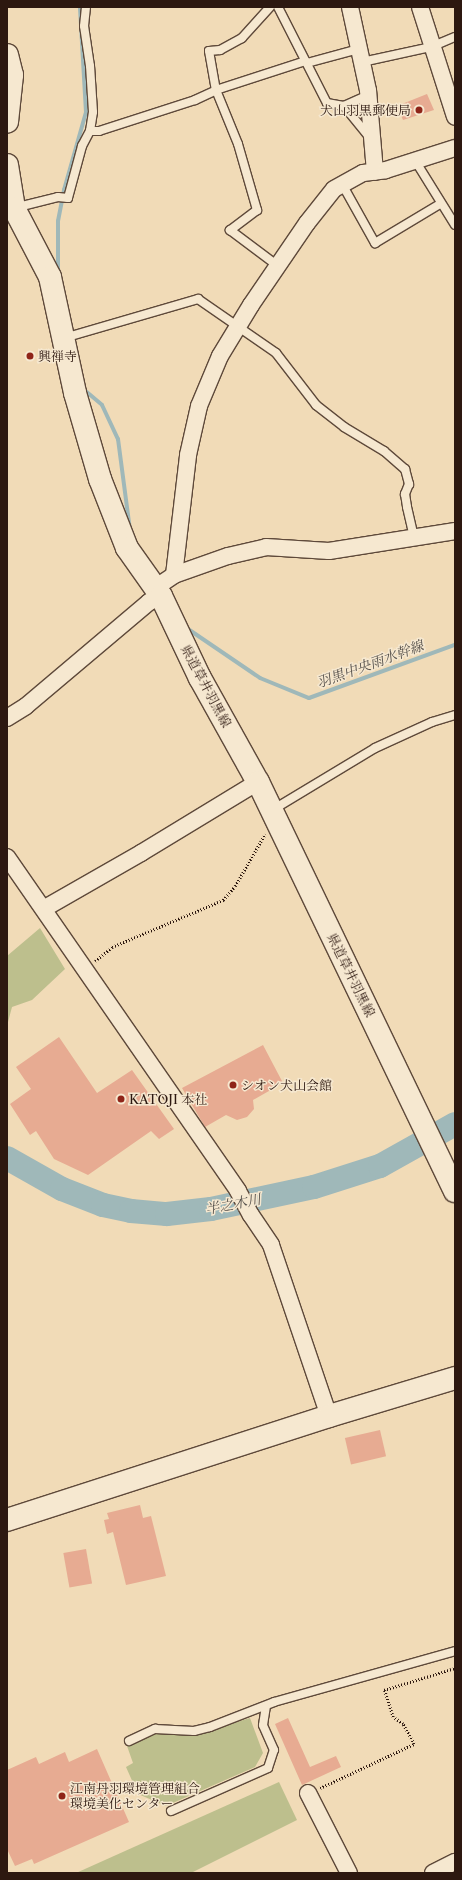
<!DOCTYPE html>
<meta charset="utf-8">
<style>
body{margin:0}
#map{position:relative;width:462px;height:1880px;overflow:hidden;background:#f1dbb7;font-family:"Libre Caslon Text","Noto Serif JP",serif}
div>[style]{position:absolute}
.green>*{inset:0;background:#bdbf8d}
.stream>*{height:4px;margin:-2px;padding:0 2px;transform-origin:2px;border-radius:2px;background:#9fb8b9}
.river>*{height:24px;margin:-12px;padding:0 12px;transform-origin:12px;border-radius:12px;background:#9fb8b9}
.building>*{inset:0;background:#e7ab92;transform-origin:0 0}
.path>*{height:2.5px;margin-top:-1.25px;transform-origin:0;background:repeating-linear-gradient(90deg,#2d1810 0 1px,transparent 0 3px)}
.roads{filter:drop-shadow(1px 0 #5e493a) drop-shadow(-1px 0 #5e493a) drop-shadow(0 1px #5e493a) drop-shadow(0 -1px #5e493a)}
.lane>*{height:8px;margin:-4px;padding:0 4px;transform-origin:4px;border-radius:4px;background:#f6e8d0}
.street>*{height:16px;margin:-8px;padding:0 8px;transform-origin:8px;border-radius:8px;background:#f6e8d0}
.secondary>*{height:22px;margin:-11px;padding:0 11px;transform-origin:11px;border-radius:11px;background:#f6e8d0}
.dots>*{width:11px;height:11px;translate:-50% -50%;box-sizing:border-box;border:2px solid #f6e8d0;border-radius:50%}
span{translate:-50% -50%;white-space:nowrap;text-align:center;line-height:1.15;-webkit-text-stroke:3px #f6e8d0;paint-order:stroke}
.poi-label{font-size:13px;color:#2d1810}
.right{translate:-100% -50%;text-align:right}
.left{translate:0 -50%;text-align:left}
.street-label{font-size:13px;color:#2d1810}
.water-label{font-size:14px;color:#55504b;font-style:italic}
.frame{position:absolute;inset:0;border:8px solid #2d1810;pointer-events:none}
</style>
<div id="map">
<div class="green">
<div style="clip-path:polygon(40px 928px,65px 969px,32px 1000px,12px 1007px,7px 1026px,7px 956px)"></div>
<div style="clip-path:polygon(250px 1718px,263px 1753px,255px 1767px,166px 1806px,138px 1794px,126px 1767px,133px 1763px,127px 1746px,155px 1734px,197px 1734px)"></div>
<div style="clip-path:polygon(279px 1782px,297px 1820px,191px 1873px,76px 1873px)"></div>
</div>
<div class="stream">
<div style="left:58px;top:272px;width:51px;rotate:-90deg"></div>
<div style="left:58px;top:221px;width:32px;rotate:-79deg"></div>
<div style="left:64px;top:190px;width:81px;rotate:-74.2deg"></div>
<div style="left:86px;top:112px;width:105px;rotate:-93.3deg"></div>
<div style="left:82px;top:388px;width:26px;rotate:40deg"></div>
<div style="left:102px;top:405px;width:38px;rotate:65deg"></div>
<div style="left:118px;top:439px;width:92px;rotate:82.5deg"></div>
<div style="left:188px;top:629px;width:87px;rotate:34.2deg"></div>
<div style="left:260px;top:678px;width:53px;rotate:22.2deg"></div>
<div style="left:309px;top:698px;width:155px;rotate:-20deg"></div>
</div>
<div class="river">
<div style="left:7px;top:1158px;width:63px;rotate:29.4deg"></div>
<div style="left:62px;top:1189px;width:44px;rotate:21.3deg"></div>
<div style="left:103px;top:1205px;width:29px;rotate:12deg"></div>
<div style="left:131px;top:1211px;width:36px;rotate:5deg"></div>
<div style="left:167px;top:1214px;width:44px;rotate:-6.5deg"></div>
<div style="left:211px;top:1209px;width:105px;rotate:-12.1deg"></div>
<div style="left:314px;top:1187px;width:69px;rotate:-17.7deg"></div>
<div style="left:380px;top:1166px;width:86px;rotate:-29.2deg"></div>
</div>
<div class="building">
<div style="clip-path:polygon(427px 94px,434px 110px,403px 120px,397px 106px)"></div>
<div style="clip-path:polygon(59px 1037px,97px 1093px,132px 1070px,174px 1129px,159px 1139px,151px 1131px,88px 1175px,54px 1159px,36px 1131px,30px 1135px,10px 1104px,31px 1089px,16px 1067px)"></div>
<div style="clip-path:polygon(263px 1045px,283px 1083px,253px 1100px,254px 1109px,247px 1117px,237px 1120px,226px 1115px,205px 1127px,182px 1088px)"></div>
<div style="left:380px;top:1430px;width:27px;height:36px;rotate:77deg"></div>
<div style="clip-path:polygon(140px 1505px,143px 1518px,151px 1516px,166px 1576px,126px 1585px,113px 1532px,107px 1534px,104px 1520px,109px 1519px,107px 1513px)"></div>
<div style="left:86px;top:1549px;width:35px;height:23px;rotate:80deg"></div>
<div style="clip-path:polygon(288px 1718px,310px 1767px,336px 1756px,341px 1767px,302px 1785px,275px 1724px)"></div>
<div style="clip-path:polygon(97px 1749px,129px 1822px,34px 1864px,32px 1859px,15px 1866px,7px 1849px,7px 1770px,36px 1757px,39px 1764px,65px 1752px,69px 1762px)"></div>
</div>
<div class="path">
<div style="left:95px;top:961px;width:22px;rotate:-39deg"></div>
<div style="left:112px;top:947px;width:121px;rotate:-22.9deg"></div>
<div style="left:223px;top:900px;width:18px;rotate:-49deg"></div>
<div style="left:235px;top:886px;width:60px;rotate:-60deg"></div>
<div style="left:320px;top:1788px;width:104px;rotate:-25.1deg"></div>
<div style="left:414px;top:1744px;width:23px;rotate:-119deg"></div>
<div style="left:403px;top:1724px;width:12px;rotate:-145deg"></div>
<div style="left:393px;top:1717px;width:28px;rotate:-108deg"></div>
<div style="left:384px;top:1690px;width:74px;rotate:-17.2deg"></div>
</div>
<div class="roads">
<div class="lane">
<div style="left:270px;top:7px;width:42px;rotate:132.1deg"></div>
<div style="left:242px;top:38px;width:25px;rotate:151deg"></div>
<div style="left:220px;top:50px;width:11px;rotate:175deg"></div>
<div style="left:209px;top:51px;width:40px;rotate:80deg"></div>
<div style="left:216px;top:90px;width:58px;rotate:67.8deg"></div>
<div style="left:238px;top:144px;width:69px;rotate:73.9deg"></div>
<div style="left:257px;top:210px;width:34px;rotate:143deg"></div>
<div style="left:230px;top:230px;width:60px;rotate:36.9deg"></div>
<div style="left:278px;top:7px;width:108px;rotate:63deg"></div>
<div style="left:327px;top:103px;width:17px;rotate:10deg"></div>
<div style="left:344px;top:106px;width:41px;rotate:50.9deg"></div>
<div style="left:362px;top:62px;width:71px;rotate:-12.3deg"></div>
<div style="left:431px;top:47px;width:26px;rotate:-23deg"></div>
<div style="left:307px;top:63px;width:54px;rotate:-15.1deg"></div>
<div style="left:344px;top:106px;width:27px;rotate:-24deg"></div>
<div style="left:90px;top:131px;width:9px"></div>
<div style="left:99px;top:131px;width:101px;rotate:-17.9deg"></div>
<div style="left:195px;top:100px;width:23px;rotate:-25deg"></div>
<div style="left:216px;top:90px;width:94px;rotate:-18deg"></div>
<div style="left:416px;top:162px;width:74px;rotate:58.2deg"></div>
<div style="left:342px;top:184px;width:68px;rotate:60.8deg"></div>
<div style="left:375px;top:243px;width:76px;rotate:-31deg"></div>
<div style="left:14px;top:208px;width:45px;rotate:-14deg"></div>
<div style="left:58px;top:197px;width:10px;rotate:6deg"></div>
<div style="left:68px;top:198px;width:54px;rotate:-74.9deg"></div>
<div style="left:82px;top:146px;width:17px;rotate:-62deg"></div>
<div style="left:90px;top:131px;width:19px;rotate:-81deg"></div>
<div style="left:93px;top:112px;width:46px;rotate:-93.7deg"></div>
<div style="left:90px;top:66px;width:40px;rotate:-98.5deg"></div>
<div style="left:84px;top:26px;width:19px;rotate:-84deg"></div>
<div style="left:64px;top:338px;width:140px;rotate:-16.2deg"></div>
<div style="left:198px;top:299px;width:95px;rotate:34.7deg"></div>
<div style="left:276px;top:353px;width:66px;rotate:52.4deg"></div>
<div style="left:316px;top:405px;width:36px;rotate:38deg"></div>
<div style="left:344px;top:427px;width:47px;rotate:31deg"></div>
<div style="left:384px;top:451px;width:28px;rotate:41deg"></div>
<div style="left:405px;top:469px;width:16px;rotate:75deg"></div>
<div style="left:409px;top:484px;width:11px;rotate:112deg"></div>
<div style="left:405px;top:494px;width:13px;rotate:81deg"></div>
<div style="left:407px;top:507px;width:31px;rotate:77deg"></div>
<div style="left:275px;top:813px;width:8px;rotate:-60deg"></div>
<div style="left:279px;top:806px;width:112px;rotate:-31.1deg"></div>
<div style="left:375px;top:748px;width:63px;rotate:-24.5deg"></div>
<div style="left:432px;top:722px;width:24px;rotate:-17deg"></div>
<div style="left:129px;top:1741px;width:29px;rotate:-25deg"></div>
<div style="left:155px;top:1729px;width:39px;rotate:3deg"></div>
<div style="left:194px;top:1731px;width:16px;rotate:-14deg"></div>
<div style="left:210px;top:1727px;width:69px;rotate:-21.3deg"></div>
<div style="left:274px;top:1702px;width:188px;rotate:-15.7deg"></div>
<div style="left:171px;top:1811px;width:106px;rotate:-23.9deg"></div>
<div style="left:268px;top:1768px;width:19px;rotate:-72deg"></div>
<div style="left:274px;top:1750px;width:27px;rotate:-114deg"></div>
<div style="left:263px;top:1725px;width:18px;rotate:-81deg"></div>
</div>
<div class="street">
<div style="left:350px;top:7px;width:85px;rotate:77.8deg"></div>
<div style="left:368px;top:90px;width:82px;rotate:85.1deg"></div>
<div style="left:420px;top:7px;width:115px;rotate:72.3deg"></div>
<div style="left:174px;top:575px;width:121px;rotate:-83.3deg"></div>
<div style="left:188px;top:455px;width:50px;rotate:-77.3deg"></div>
<div style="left:199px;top:406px;width:54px;rotate:-67.2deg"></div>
<div style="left:220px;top:356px;width:60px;rotate:-58.7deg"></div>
<div style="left:251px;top:305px;width:99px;rotate:-55.7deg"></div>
<div style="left:307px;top:223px;width:43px;rotate:-51.5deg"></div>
<div style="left:334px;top:189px;width:33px;rotate:-29deg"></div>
<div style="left:363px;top:173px;width:23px;rotate:-7deg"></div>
<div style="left:386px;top:170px;width:72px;rotate:-17.7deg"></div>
<div style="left:155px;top:588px;width:23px;rotate:-34deg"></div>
<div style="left:174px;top:575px;width:57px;rotate:-19.4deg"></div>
<div style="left:228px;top:556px;width:39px;rotate:-13deg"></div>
<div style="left:266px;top:547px;width:63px;rotate:3.6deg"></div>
<div style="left:329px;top:551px;width:128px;rotate:-9deg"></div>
<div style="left:7px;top:718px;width:22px;rotate:-32deg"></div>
<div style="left:26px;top:706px;width:161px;rotate:-40.2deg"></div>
<div style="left:149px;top:602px;width:13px;rotate:-27deg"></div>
<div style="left:7px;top:857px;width:406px;rotate:55.3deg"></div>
<div style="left:238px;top:1191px;width:27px;rotate:62deg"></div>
<div style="left:251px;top:1215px;width:36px;rotate:56deg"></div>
<div style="left:271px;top:1245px;width:181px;rotate:71.3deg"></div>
<div style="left:45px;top:908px;width:111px;rotate:-29.8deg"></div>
<div style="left:141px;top:853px;width:137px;rotate:-31.3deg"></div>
<div style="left:308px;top:1793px;width:90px;rotate:62.9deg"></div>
<div style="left:433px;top:1873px;width:25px;rotate:-27deg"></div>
</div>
<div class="secondary">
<div style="left:7px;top:55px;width:21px;rotate:76deg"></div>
<div style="left:12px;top:75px;width:47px;rotate:96.1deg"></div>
<div style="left:7px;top:165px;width:44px;rotate:80.8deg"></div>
<div style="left:14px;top:208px;width:78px;rotate:62.4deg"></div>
<div style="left:50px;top:277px;width:119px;rotate:77.8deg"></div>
<div style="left:75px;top:393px;width:90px;rotate:73.8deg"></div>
<div style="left:100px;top:479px;width:74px;rotate:68.6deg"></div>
<div style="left:127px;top:548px;width:59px;rotate:54.7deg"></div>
<div style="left:161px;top:596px;width:91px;rotate:64.6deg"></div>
<div style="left:200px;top:678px;width:119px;rotate:60.9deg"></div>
<div style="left:258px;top:782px;width:454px;rotate:64.3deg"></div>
<div style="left:7px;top:1520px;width:338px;rotate:-17.9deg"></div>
<div style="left:329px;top:1416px;width:132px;rotate:-16.8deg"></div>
</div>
</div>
<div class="dots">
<div style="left:419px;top:110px;background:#8f2418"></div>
<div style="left:30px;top:356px;background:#8f2418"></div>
<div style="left:233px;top:1085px;background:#8f2418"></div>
<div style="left:121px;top:1099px;background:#8f2418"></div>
<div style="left:62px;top:1796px;background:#8f2418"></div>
</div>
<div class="poi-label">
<span class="right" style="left:411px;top:110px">犬山羽黒郵便局</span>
<span class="left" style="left:38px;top:356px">興禅寺</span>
<span class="left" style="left:241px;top:1085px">シオン犬山会館</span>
<span class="left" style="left:129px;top:1099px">KATOJI 本社</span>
<span class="left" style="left:70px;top:1796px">江南丹羽環境管理組合<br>環境美化センター</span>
</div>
<div class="street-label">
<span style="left:206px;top:686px;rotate:62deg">県道草井羽黒線</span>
<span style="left:351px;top:975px;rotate:64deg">県道草井羽黒線</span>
</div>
<div class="water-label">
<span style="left:370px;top:664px;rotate:-20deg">羽黒中央雨水幹線</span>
<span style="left:233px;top:1204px;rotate:-11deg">半之木川</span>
</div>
<div class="frame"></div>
</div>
